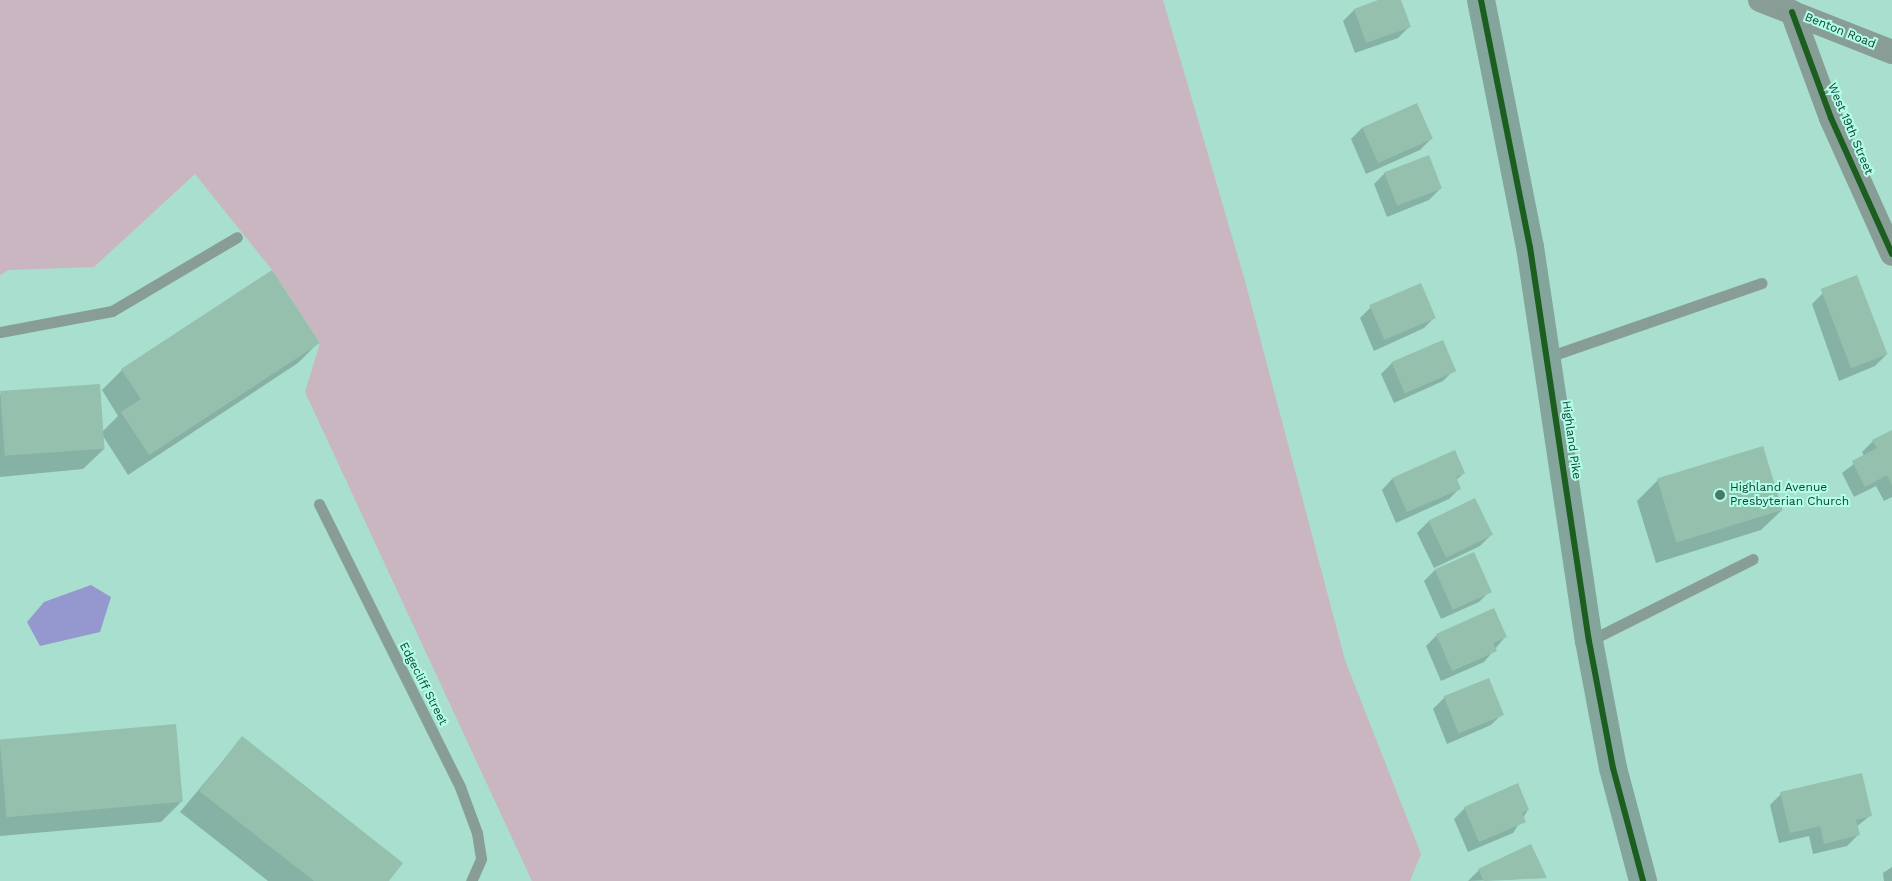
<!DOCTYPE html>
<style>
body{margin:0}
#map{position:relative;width:1892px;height:881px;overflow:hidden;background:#a8dfcf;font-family:"Work Sans",sans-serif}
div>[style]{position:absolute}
.green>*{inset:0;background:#cab6c1}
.water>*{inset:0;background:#9598ce}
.shadow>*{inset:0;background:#0003}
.building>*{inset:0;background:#95c0ad;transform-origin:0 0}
.lane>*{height:11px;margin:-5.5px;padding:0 5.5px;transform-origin:5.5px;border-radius:5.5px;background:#879d96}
.street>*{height:24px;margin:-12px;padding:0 12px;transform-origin:12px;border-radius:12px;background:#879d96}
.secondary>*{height:28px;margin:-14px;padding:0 14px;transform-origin:14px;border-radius:14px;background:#83a59c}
.cycleway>*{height:6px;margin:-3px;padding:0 3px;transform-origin:3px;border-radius:3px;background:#1b5e20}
.dots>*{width:14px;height:14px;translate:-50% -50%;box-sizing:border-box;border:2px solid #b1ffe7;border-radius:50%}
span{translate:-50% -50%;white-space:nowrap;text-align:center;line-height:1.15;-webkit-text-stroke:4px #b1ffe7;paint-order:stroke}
.street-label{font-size:12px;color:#164136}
.poi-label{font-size:12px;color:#164136}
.left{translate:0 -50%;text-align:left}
</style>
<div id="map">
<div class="green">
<div style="clip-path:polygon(0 0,1163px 0,1245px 281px,1345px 660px,1421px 854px,1410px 881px,532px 881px,305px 392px,320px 343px,272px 270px,195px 174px,94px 267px,9px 270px,0 275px)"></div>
</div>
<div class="water">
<div style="clip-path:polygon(91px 585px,111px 597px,100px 632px,40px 646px,27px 622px,44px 602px)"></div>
</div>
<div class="shadow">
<div style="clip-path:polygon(1382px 0,1400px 0,1409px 27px,1398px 38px,1355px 53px,1343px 21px,1354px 10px)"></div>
<div style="clip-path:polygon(1416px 105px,1431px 139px,1420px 150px,1366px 174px,1351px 139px,1362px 128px)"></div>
<div style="clip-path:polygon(1385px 173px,1440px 189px,1429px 200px,1387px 217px,1374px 184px)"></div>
<div style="clip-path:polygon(1823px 293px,1886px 355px,1875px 366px,1839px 381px,1812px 304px)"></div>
<div style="clip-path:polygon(1371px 307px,1435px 317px,1424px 328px,1374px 351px,1360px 318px)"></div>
<div style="clip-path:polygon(1442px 341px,1454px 370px,1443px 381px,1394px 403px,1381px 374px,1392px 363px)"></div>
<div style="clip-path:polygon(318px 343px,298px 363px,128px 475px,103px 436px,104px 449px,83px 469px,0 477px,0 394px,102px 432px,118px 416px,102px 390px,122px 370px)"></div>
<div style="clip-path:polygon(1892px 431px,1892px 497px,1884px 501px,1876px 486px,1854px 497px,1842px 473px,1864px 456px,1862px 452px,1873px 441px)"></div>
<div style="clip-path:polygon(1464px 473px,1456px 480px,1460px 488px,1449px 499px,1396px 523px,1382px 490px,1392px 479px)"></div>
<div style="clip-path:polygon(1658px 480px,1782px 510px,1761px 530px,1656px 563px,1637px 501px)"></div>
<div style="clip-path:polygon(1475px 500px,1491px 535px,1480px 546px,1434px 568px,1417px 533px,1428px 522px)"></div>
<div style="clip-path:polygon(1435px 570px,1490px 591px,1479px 602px,1441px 619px,1424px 581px)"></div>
<div style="clip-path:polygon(1437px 635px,1506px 636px,1484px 662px,1441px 681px,1426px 646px)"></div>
<div style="clip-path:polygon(1489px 680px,1502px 714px,1491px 725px,1447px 744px,1433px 709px,1444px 698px)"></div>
<div style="clip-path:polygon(242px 738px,387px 881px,268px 881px,180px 812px)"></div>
<div style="clip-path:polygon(0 740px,182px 801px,161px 822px,0 836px)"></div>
<div style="clip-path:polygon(1781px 794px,1871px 815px,1856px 827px,1858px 835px,1847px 846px,1813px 854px,1809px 836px,1779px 843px,1770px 805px)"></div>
<div style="clip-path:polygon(1465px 808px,1528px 810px,1513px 833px,1468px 852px,1454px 819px)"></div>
<div style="clip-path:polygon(1892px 867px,1892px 881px,1884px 881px,1883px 873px)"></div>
<div style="clip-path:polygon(1479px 870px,1545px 878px,1468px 881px)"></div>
</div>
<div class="building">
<div style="clip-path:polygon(1378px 0,1401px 0,1411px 27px,1366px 43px,1354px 9px)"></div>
<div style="left:1417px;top:103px;width:39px;height:60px;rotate:66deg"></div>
<div style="left:1429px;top:155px;width:36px;height:48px;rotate:69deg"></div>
<div style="clip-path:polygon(272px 270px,320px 343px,149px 455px,121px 412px,141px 399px,121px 369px)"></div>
<div style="left:1857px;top:275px;width:85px;height:39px;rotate:69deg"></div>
<div style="left:1421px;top:283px;width:38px;height:56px;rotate:67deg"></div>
<div style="left:1443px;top:340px;width:34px;height:56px;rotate:67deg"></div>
<div style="left:100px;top:384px;width:65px;height:100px;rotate:86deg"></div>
<div style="clip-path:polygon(1892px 430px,1892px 485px,1887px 475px,1865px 487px,1852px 461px,1877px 448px,1872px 440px)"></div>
<div style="left:1763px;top:446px;width:67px;height:111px;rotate:73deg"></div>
<div style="clip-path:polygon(1455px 450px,1465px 473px,1456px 477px,1461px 489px,1407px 512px,1392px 478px)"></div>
<div style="left:1475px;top:498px;width:41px;height:52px;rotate:64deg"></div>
<div style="left:1474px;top:552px;width:44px;height:43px;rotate:66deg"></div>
<div style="clip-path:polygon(1494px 608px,1507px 637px,1493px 643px,1497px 651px,1452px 671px,1436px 634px)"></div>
<div style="left:1489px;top:678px;width:40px;height:49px;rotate:68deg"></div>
<div style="left:176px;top:724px;width:78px;height:177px;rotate:85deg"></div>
<div style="clip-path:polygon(242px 736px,403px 863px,389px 881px,314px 881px,199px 791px)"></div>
<div style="clip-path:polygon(1862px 773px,1872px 816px,1856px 820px,1860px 835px,1824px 844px,1820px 826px,1790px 833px,1780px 792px)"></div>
<div style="clip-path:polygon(1518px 783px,1529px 810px,1522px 813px,1526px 822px,1479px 842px,1464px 807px)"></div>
<div style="clip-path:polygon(1531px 844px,1547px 878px,1484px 881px,1478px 869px)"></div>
</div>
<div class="lane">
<div style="left:0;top:332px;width:114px;rotate:-10.6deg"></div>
<div style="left:112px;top:311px;width:145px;rotate:-30.6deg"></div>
<div style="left:1548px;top:357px;width:226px;rotate:-19.1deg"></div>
<div style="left:319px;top:504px;width:316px;rotate:63.5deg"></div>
<div style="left:460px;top:787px;width:49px;rotate:69.7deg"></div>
<div style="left:477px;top:833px;width:26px;rotate:81deg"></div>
<div style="left:481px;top:859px;width:24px;rotate:114deg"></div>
<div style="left:1589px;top:641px;width:183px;rotate:-26.6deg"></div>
</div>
<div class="street">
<div style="left:1760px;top:0;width:142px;rotate:21.5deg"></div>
<div style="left:1792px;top:12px;width:113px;rotate:69.8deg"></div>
<div style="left:1831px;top:118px;width:149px;rotate:65.8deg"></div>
</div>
<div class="secondary">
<div style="left:1481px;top:0;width:252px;rotate:78.8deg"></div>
<div style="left:1530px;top:247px;width:398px;rotate:81.5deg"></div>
<div style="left:1589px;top:641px;width:129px;rotate:79.3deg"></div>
<div style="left:1613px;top:768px;width:117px;rotate:75.1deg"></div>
</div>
<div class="cycleway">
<div style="left:1481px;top:0;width:252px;rotate:78.8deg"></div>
<div style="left:1530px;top:247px;width:398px;rotate:81.5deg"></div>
<div style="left:1589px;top:641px;width:129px;rotate:79.3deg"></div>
<div style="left:1613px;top:768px;width:117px;rotate:75.1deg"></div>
<div style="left:1792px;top:12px;width:113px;rotate:69.8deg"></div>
<div style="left:1831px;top:118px;width:149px;rotate:65.8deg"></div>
</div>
<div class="dots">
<div style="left:1720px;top:495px;background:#49786c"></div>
</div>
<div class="street-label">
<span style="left:1840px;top:31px;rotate:22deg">Benton Road</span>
<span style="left:1850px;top:129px;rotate:67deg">West 19th Street</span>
<span style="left:1571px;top:440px;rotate:82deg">Highland Pike</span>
<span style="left:423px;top:684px;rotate:63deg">Edgecliff Street</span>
</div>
<div class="poi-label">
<span class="left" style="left:1730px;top:495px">Highland Avenue<br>Presbyterian Church</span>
</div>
</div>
